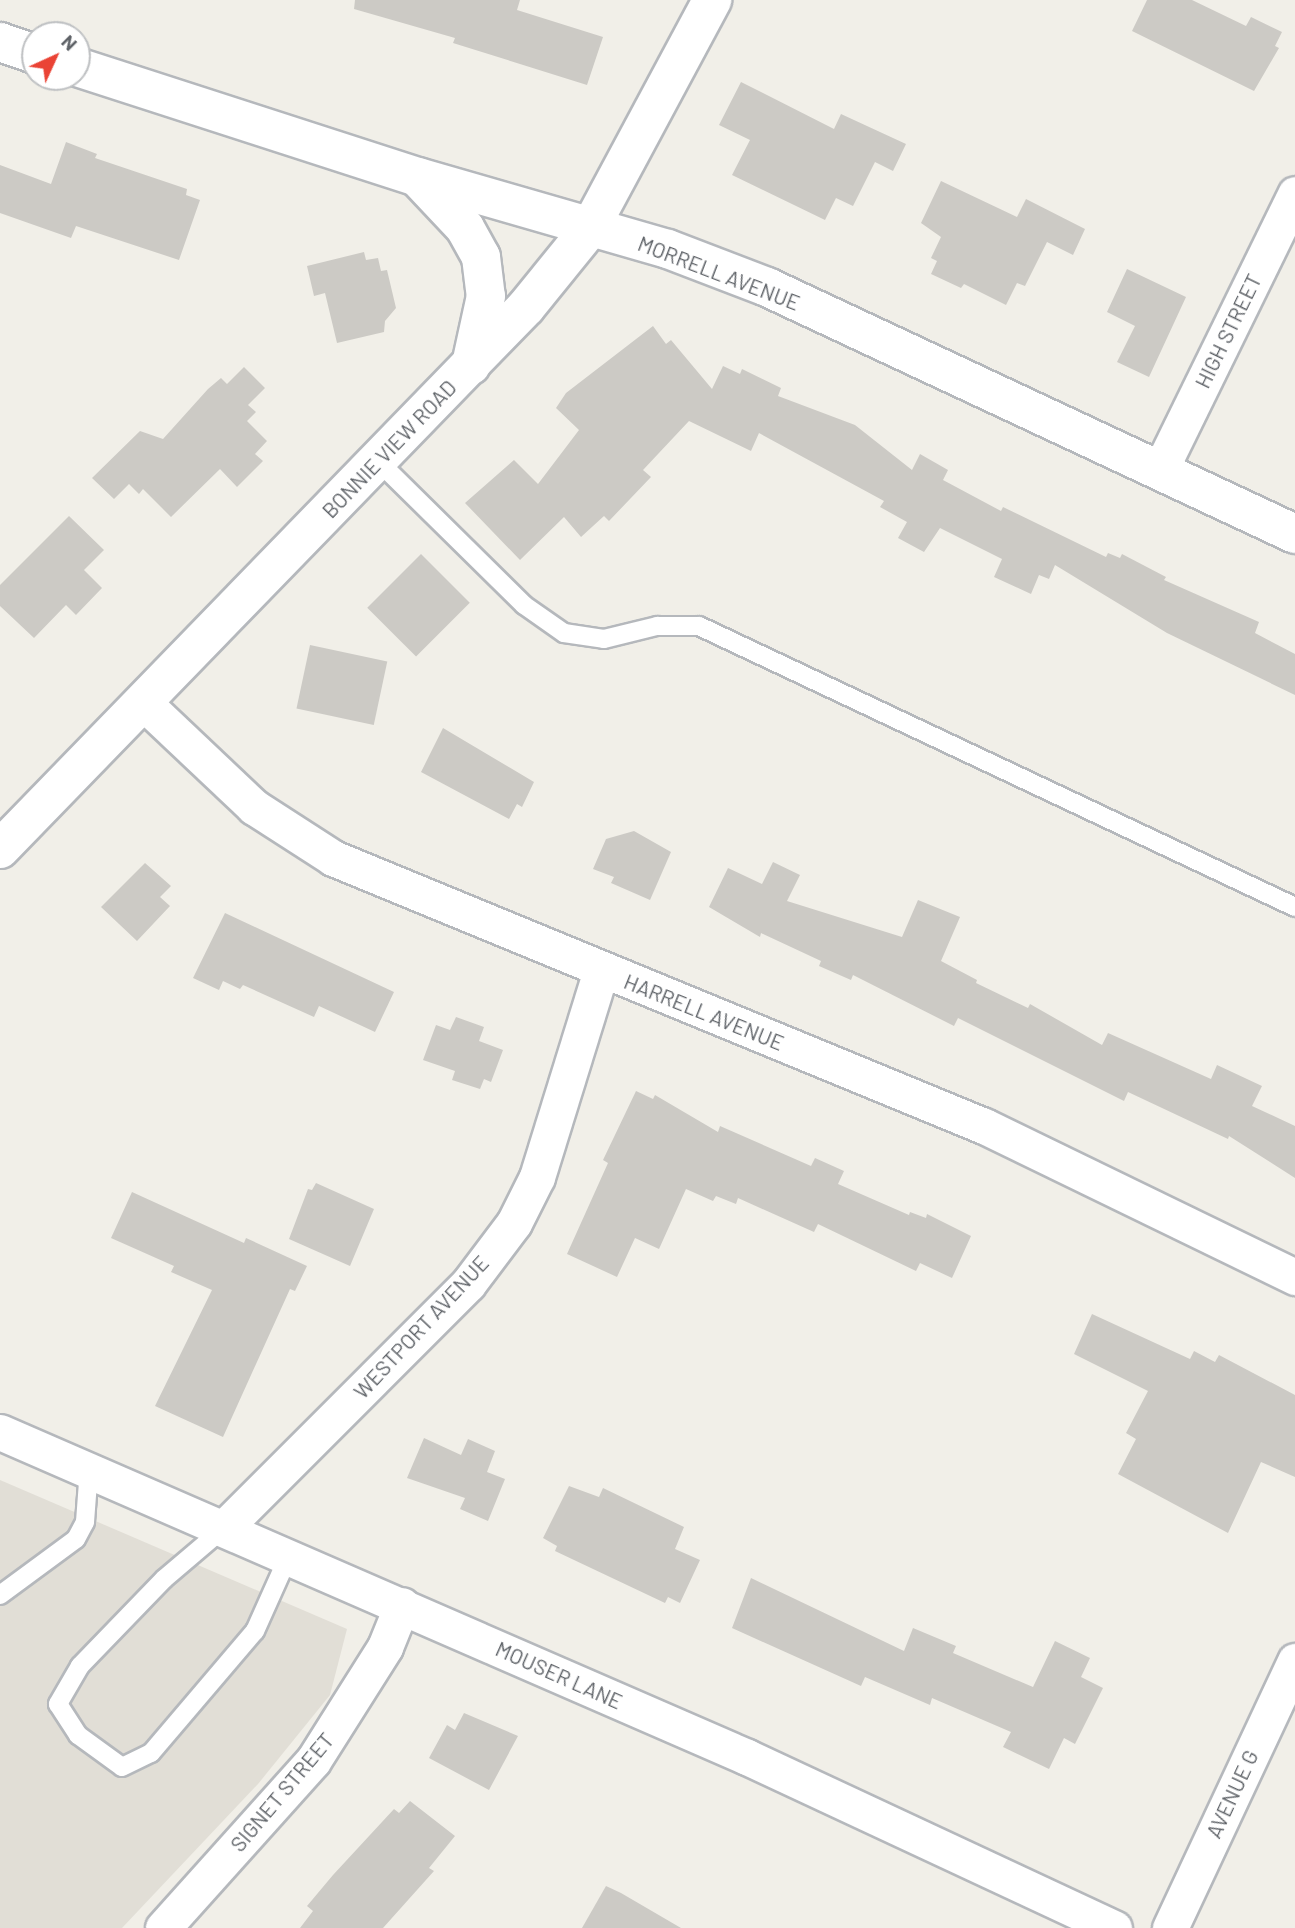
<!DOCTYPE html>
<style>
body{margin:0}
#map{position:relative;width:1295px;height:1928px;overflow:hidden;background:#f1efe8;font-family:Barlow,sans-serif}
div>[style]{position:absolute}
.education>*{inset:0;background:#e1ded6}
.building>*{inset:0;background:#cccac5;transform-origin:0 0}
.roads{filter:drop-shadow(2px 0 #b5b8bc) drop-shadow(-2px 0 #b5b8bc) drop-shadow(0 2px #b5b8bc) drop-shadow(0 -2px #b5b8bc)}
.lane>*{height:18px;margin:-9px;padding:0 9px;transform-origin:9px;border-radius:9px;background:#fff}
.street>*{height:35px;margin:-17.5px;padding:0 17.5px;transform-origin:17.5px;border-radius:17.5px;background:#fff}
.secondary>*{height:38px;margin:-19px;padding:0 19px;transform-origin:19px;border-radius:19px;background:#fff}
span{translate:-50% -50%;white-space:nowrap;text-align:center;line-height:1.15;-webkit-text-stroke:6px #fff;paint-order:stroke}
.street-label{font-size:21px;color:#5f6368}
.north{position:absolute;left:21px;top:21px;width:70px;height:70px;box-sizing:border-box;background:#fff;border:2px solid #bfc1c3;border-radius:50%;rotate:45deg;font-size:19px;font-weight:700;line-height:28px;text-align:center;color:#5f6368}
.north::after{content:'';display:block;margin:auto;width:24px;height:32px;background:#ea4335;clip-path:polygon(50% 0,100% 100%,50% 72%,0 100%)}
</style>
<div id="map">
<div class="education">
<div style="clip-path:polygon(0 1480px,347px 1629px,330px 1695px,258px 1784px,122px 1928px,0 1928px)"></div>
</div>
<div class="building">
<div style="clip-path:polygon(355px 0,520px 0,517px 10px,603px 37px,587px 85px,453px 43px,455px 38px,354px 9px)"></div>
<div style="clip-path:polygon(1147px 0,1192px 0,1246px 26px,1251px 17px,1282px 32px,1275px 46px,1279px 48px,1254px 91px,1132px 31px)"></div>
<div style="clip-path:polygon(741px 82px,834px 129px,841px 114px,906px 144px,893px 171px,875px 162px,853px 206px,836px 198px,825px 220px,732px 175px,750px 140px,719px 125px)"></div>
<div style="clip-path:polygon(66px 142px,97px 154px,95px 158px,187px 189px,186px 195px,200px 200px,179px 260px,76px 226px,71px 238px,0 213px,0 165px,51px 184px)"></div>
<div style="clip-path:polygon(941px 181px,1017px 217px,1026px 199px,1085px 229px,1073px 255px,1047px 242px,1025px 286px,1017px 283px,1006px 305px,964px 284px,961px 288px,931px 274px,937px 261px,931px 258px,941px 237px,921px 223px)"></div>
<div style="clip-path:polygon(364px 252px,366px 260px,378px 258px,381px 271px,387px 270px,396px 308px,385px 321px,384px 332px,337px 343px,325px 293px,314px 296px,307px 266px)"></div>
<div style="clip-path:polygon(1127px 269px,1186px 297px,1149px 377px,1117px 362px,1135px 326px,1107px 312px)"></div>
<div style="clip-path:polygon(653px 326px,666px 344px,671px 340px,712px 389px,723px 366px,740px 374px,742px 369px,781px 388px,778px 396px,855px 425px,912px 470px,920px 454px,948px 470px,943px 480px,1001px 511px,1003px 507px,1106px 557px,1108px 553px,1120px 558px,1122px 554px,1166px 577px,1164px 580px,1259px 622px,1255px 633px,1295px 654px,1295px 695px,1167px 633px,1055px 565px,1049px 579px,1039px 575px,1031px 594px,994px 577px,1002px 559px,940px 528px,924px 552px,898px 538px,907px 522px,880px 507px,884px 501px,759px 433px,751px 451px,689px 421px,643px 470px,651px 477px,609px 521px,604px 516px,581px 537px,564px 517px,520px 560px,465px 503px,514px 460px,538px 484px,579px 430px,556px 408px,566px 393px)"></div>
<div style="clip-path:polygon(244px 367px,265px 388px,248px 405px,256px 412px,247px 421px,267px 441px,255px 454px,263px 461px,237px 487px,220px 469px,171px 517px,143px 489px,139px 494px,129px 484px,114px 499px,92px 478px,140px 431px,163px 439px,208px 389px,221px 378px,227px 384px)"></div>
<div style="clip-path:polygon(69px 516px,104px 550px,84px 570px,102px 588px,76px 615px,66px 605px,34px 638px,0 606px,0 585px)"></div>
<div style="left:421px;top:554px;width:69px;height:76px;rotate:45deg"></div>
<div style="left:310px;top:645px;width:79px;height:65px;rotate:12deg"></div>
<div style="clip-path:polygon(443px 728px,534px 782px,522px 807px,517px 804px,509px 819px,421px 772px)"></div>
<div style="clip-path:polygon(634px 831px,671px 852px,650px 900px,611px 883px,614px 877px,593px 869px,606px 839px)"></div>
<div style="clip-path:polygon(773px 862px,800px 875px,787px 901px,902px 937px,918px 900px,960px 917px,941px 961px,977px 980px,976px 983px,1028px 1008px,1030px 1004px,1102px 1045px,1108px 1033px,1211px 1079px,1217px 1065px,1262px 1086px,1252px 1106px,1295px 1126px,1295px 1178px,1229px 1136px,1228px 1139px,1128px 1092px,1124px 1101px,958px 1018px,954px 1026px,853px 975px,851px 980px,819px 966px,821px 961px,761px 933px,760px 937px,709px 907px,728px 868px,762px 884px)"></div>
<div style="clip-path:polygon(145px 863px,171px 886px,160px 897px,170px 906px,137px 941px,101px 907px)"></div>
<div style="clip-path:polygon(225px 913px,394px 992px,375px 1032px,319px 1006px,314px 1017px,243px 985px,240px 989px,223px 981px,219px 990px,193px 978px)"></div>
<div style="clip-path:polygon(456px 1017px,484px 1027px,479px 1041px,503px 1050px,491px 1082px,484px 1079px,480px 1089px,452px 1080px,455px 1071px,423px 1060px,436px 1025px,450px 1030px)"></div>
<div style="clip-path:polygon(636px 1091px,653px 1099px,655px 1095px,718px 1132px,720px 1126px,811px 1166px,815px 1158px,844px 1171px,838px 1184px,909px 1215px,910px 1212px,926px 1218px,927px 1214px,971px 1236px,952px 1278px,920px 1263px,916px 1271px,818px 1224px,814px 1232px,738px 1198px,736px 1204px,716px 1196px,713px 1201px,686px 1189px,659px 1249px,635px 1238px,617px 1277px,567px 1254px,608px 1163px,603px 1160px)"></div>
<div style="clip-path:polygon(316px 1183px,374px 1209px,350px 1266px,289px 1239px,308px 1189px,312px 1190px)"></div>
<div style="clip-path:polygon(132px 1192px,244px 1243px,246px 1238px,307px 1266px,295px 1291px,290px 1289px,223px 1437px,155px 1406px,212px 1290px,171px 1272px,174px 1266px,111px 1238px)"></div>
<div style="clip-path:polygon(1092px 1314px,1190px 1359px,1194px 1351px,1215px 1362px,1219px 1355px,1295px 1395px,1295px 1477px,1261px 1462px,1228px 1533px,1118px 1474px,1136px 1439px,1126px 1433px,1148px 1391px,1074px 1354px)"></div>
<div style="clip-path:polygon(424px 1438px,461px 1455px,468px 1439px,495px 1451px,487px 1472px,505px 1479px,488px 1521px,460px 1509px,465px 1498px,407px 1478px)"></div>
<div style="clip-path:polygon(569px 1486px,599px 1497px,603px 1488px,684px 1527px,675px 1549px,700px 1560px,680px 1603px,668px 1597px,665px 1603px,555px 1551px,557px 1546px,543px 1538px)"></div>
<div style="clip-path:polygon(751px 1578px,904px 1651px,913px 1628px,956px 1646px,953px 1653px,1033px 1687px,1055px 1641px,1090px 1658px,1081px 1677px,1103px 1688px,1075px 1744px,1064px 1738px,1049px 1769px,1003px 1747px,1011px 1732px,932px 1698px,930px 1705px,865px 1677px,861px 1686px,732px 1628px)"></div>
<div style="clip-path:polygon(464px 1713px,518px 1736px,489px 1790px,429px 1758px,447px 1725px,455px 1730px)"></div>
<div style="clip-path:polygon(410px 1801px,455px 1836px,429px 1868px,434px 1871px,383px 1928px,300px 1928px,313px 1911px,307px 1906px,333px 1875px,394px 1809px,399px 1813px)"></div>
<div style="clip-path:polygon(606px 1886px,621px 1893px,681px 1928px,582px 1928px)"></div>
</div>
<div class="roads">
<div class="lane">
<div style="left:378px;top:461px;width:205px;rotate:44.6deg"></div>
<div style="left:524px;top:605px;width:49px;rotate:35deg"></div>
<div style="left:564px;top:633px;width:40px;rotate:8.5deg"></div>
<div style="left:604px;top:639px;width:55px;rotate:-13.8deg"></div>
<div style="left:657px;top:626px;width:42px"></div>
<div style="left:699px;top:626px;width:659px;rotate:25.24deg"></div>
<div style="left:224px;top:1528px;width:79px;rotate:139.6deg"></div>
<div style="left:164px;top:1579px;width:121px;rotate:134deg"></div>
<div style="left:80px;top:1666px;width:44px;rotate:120.1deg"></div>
<div style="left:58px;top:1704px;width:37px;rotate:57deg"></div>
<div style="left:78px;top:1735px;width:54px;rotate:36deg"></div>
<div style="left:122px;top:1767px;width:32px;rotate:-26deg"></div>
<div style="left:151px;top:1753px;width:160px;rotate:-49.6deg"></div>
<div style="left:255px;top:1631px;width:83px;rotate:-65.9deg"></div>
<div style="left:0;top:1595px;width:94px;rotate:-36.4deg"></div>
<div style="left:76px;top:1539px;width:19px;rotate:-62deg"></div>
<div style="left:85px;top:1522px;width:53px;rotate:-85.7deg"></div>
</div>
<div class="street">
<div style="left:1161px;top:468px;width:305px;rotate:-63.9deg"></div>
<div style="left:143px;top:702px;width:153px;rotate:43.4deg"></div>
<div style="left:254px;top:807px;width:94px;rotate:32.8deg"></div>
<div style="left:333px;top:858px;width:704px;rotate:22.38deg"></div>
<div style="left:984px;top:1126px;width:346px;rotate:25.9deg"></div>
<div style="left:0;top:1432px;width:815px;rotate:23.51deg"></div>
<div style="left:747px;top:1757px;width:405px;rotate:25deg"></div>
<div style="left:224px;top:1528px;width:345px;rotate:-45deg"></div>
<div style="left:468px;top:1284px;width:76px;rotate:-53deg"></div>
<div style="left:514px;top:1223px;width:51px;rotate:-63.4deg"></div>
<div style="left:537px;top:1177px;width:217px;rotate:-72.8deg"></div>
<div style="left:163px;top:1928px;width:224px;rotate:-48.1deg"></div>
<div style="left:313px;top:1761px;width:135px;rotate:-57.7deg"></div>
<div style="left:385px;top:1647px;width:45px;rotate:-68deg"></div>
<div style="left:1170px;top:1928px;width:295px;rotate:-64.9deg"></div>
</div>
<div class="secondary">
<div style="left:0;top:42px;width:37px;rotate:19deg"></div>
<div style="left:77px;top:67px;width:358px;rotate:17.9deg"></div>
<div style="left:418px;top:177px;width:260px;rotate:16.1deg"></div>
<div style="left:668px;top:249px;width:106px;rotate:21deg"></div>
<div style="left:767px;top:287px;width:583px;rotate:25.07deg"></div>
<div style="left:419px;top:179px;width:67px;rotate:46.8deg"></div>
<div style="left:465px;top:228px;width:33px;rotate:61deg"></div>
<div style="left:481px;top:257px;width:39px;rotate:83deg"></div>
<div style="left:486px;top:296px;width:71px;rotate:102.3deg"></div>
<div style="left:0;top:849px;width:755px;rotate:-45.86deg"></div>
<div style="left:526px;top:307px;width:102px;rotate:-51deg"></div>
<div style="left:590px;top:228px;width:259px;rotate:-61.8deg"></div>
</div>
</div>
<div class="street-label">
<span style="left:719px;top:273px;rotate:21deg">MORRELL AVENUE</span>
<span style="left:1228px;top:331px;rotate:-64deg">HIGH STREET</span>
<span style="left:389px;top:449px;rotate:-46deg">BONNIE VIEW ROAD</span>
<span style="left:704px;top:1012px;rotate:22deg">HARRELL AVENUE</span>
<span style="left:421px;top:1327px;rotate:-47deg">WESTPORT AVENUE</span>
<span style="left:559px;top:1675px;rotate:24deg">MOUSER LANE</span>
<span style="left:282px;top:1792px;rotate:-50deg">SIGNET STREET</span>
<span style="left:1232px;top:1794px;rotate:-65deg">AVENUE G</span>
</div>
<div class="north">N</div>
</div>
